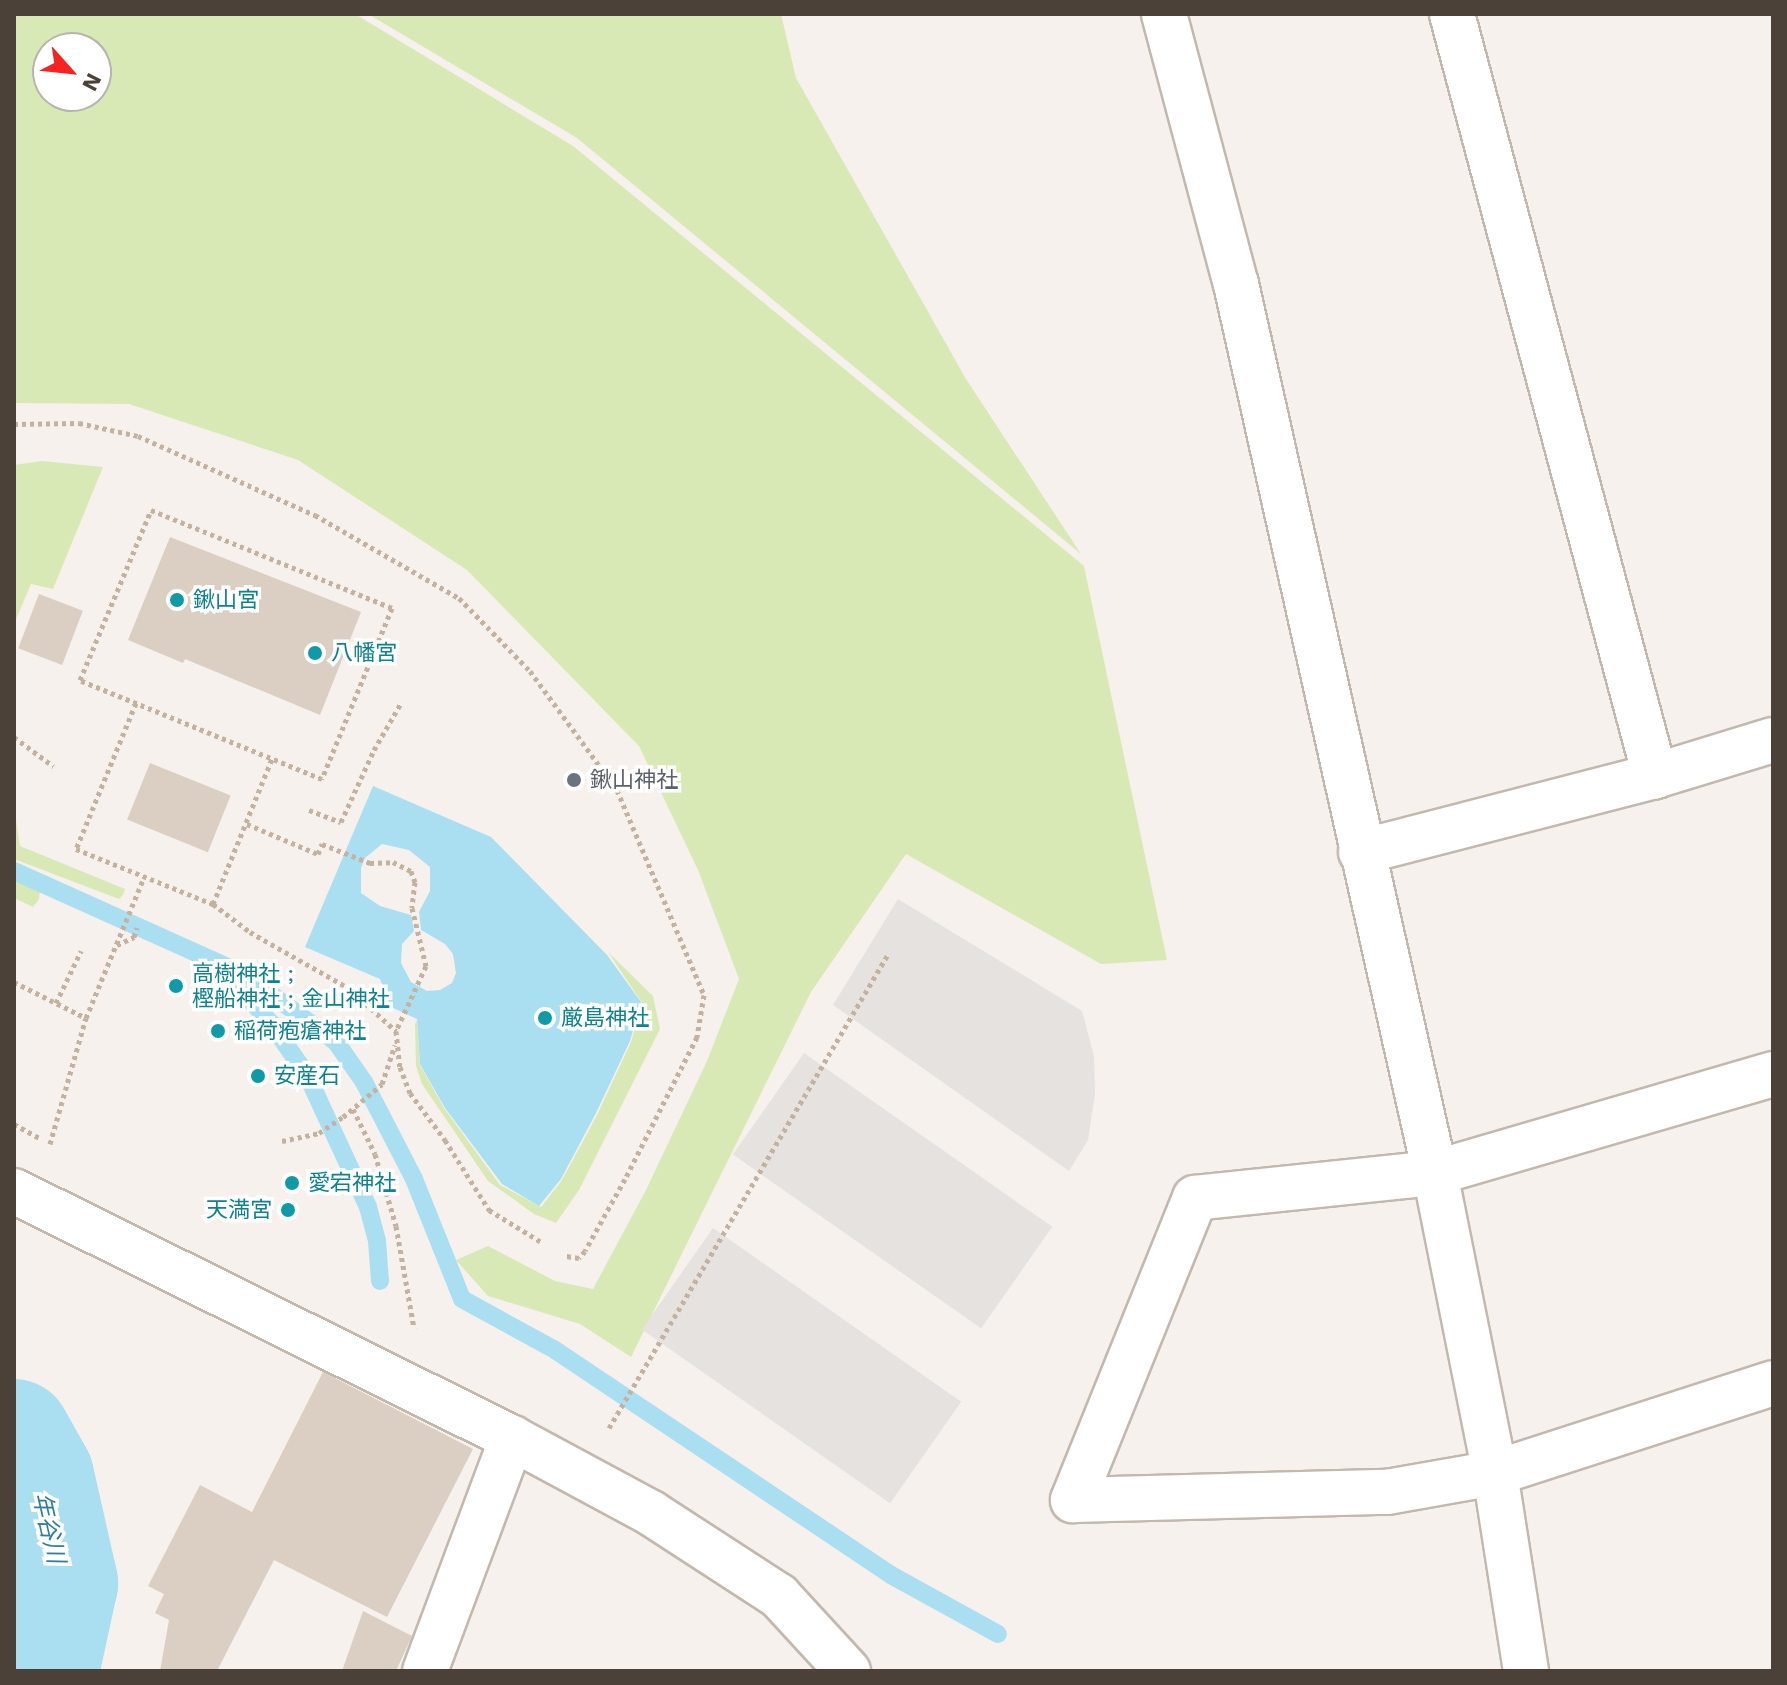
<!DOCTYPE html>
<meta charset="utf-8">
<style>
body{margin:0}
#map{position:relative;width:1787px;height:1685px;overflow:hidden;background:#f6f1ec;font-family:"Work Sans","Noto Sans JP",sans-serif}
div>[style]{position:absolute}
.green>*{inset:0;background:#d9e9b6}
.parking>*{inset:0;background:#e5e2e0;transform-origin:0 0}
.water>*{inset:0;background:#aadef1}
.stream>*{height:18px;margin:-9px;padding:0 9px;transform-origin:9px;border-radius:9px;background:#aadef1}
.river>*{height:114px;margin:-57px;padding:0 57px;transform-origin:57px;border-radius:57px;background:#aadef1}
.building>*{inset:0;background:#dbcfc4;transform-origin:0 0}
.path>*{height:5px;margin-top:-2.5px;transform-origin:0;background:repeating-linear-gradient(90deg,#c3b2a0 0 4px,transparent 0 8px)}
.roads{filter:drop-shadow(2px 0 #c2b8ae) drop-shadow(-2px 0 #c2b8ae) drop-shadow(0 2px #c2b8ae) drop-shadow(0 -2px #c2b8ae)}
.minor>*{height:44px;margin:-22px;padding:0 22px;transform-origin:22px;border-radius:22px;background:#fff}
.dots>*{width:22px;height:22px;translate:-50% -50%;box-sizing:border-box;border:4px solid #fff;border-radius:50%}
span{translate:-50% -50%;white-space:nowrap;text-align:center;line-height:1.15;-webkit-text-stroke:7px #fff;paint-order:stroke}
.culture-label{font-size:22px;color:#0d838f}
.left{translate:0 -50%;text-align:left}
.right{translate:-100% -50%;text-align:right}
.worship-label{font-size:22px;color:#5b616d}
.water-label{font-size:24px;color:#2c7f9f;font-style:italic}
.frame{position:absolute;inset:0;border:16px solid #4b4139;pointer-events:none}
.north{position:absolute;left:32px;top:32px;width:80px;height:80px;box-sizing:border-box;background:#fff;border:2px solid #b7b3b0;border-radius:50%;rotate:117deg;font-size:22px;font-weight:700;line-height:32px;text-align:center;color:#4b4139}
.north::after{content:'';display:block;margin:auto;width:28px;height:36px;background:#f82220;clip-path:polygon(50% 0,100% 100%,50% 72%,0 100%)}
</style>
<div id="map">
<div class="green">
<div style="clip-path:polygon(evenodd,14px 14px,355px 14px,573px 146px,1084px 566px,1167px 960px,1101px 964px,906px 854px,811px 992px,631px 1357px,580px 1324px,488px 1296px,456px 1260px,488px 1246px,555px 1281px,593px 1289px,646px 1190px,707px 1061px,739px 979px,698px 870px,639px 746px,467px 570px,298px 460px,129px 404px,14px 403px,14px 14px,96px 48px,96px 96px,48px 96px,48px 48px,96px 48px)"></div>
<div style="clip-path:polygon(368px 14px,781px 14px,796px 78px,966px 379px,1081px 554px,577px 138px)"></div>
<div style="clip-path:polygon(42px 461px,103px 467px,53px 589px,31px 584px,14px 624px,14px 465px)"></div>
<div style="clip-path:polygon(14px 806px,20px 846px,125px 889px,123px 895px,119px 899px,14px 859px)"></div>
<div style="clip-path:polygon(14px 879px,40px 889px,39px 899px,33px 907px,14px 898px)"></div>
<div style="clip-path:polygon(608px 952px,653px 996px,660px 1029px,579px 1190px,556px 1223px,534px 1214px,488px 1181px,422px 1084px,416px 1066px,415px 1024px,417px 1020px,420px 1065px,444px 1108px,500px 1185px,541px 1207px,562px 1180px,597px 1115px,631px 1042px,642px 1003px)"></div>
</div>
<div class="parking">
<div style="clip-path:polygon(898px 899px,1082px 1011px,1094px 1056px,1095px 1094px,1088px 1140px,1069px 1171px,833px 1005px)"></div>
<div style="left:804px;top:1053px;width:303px;height:124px;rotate:35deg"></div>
<div style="left:713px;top:1228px;width:303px;height:124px;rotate:35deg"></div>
</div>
<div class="water">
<div style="clip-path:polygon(evenodd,373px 786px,491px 837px,607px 955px,641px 1002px,630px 1041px,596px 1113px,561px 1179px,539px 1206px,502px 1184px,445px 1108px,420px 1064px,417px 1019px,391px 1007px,380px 979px,305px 947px,373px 786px,382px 844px,409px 850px,430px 867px,430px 891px,419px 912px,421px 930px,445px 944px,453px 954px,456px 973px,452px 983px,440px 990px,427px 991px,411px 982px,401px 963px,402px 944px,414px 931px,411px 915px,380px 906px,361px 893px,361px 868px,365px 858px,382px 844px)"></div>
</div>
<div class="stream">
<div style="left:14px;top:871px;width:253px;rotate:24.2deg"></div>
<div style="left:245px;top:975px;width:113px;rotate:36.4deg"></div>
<div style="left:336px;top:1042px;width:49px;rotate:55deg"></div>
<div style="left:364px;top:1082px;width:109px;rotate:62.7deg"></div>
<div style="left:414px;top:1179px;width:129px;rotate:68.2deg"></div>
<div style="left:462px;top:1299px;width:106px;rotate:28.7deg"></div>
<div style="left:555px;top:1350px;width:404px;rotate:33.8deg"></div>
<div style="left:891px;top:1575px;width:122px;rotate:28.9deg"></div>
<div style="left:220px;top:966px;width:75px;rotate:48.2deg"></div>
<div style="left:270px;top:1022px;width:65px;rotate:55.1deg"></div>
<div style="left:307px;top:1075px;width:145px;rotate:65.2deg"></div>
<div style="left:368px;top:1207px;width:35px;rotate:75deg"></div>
<div style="left:377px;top:1241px;width:40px;rotate:85.7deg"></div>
</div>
<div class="river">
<div style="left:14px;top:1436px;width:47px;rotate:60.7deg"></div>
<div style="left:37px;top:1477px;width:109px;rotate:77.2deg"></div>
<div style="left:61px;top:1583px;width:90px;rotate:102.2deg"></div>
</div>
<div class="building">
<div style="clip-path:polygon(170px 537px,361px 612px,320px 715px,185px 659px,183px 663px,128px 640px)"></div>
<div style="left:39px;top:594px;width:47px;height:58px;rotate:21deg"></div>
<div style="left:150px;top:763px;width:87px;height:61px;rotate:22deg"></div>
<div style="clip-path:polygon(323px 1372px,473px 1449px,387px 1617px,274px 1560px,217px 1671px,160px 1671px,169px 1620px,155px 1613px,164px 1594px,148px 1586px,200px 1485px,252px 1512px)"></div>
<div style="clip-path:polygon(363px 1611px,412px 1636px,396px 1671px,342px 1671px)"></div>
</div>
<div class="path">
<div style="left:14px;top:424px;width:65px;rotate:-0.9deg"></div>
<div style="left:79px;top:423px;width:60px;rotate:12.4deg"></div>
<div style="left:138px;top:436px;width:194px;rotate:24.1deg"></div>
<div style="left:315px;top:515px;width:166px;rotate:30deg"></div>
<div style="left:459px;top:598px;width:102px;rotate:45.8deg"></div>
<div style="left:530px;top:671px;width:147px;rotate:53.8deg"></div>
<div style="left:617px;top:790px;width:223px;rotate:67deg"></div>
<div style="left:704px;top:995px;width:43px;rotate:99.5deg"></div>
<div style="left:697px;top:1037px;width:159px;rotate:116.9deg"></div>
<div style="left:625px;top:1179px;width:82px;rotate:119.1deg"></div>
<div style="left:585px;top:1251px;width:9px;rotate:131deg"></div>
<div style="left:579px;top:1258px;width:13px;rotate:-171deg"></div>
<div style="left:151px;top:510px;width:260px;rotate:22.1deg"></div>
<div style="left:392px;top:608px;width:185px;rotate:112.3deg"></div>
<div style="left:322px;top:779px;width:261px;rotate:-157.8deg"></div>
<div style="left:80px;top:680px;width:184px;rotate:-67.3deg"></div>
<div style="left:136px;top:703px;width:158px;rotate:112.3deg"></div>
<div style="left:76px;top:849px;width:148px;rotate:21.9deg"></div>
<div style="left:213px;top:904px;width:46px;rotate:37.1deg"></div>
<div style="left:250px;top:932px;width:112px;rotate:29.6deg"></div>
<div style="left:347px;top:987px;width:66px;rotate:41.9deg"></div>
<div style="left:396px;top:1031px;width:36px;rotate:84deg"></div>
<div style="left:400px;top:1067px;width:28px;rotate:69deg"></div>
<div style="left:410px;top:1093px;width:59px;rotate:53.3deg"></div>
<div style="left:445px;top:1140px;width:83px;rotate:57.8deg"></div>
<div style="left:489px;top:1210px;width:61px;rotate:31.6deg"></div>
<div style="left:14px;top:737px;width:49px;rotate:36.6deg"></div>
<div style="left:309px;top:810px;width:34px;rotate:21deg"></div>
<div style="left:341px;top:822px;width:79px;rotate:-65.4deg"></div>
<div style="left:374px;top:750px;width:54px;rotate:-60.1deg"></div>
<div style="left:247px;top:824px;width:77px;rotate:22.9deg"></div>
<div style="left:318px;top:854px;width:11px;rotate:-68deg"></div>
<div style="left:322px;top:844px;width:52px;rotate:21.6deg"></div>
<div style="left:370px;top:863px;width:23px;rotate:-2deg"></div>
<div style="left:393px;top:862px;width:20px;rotate:27deg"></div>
<div style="left:411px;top:871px;width:12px;rotate:70deg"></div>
<div style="left:415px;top:882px;width:26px;rotate:97deg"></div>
<div style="left:412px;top:908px;width:60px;rotate:76.4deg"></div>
<div style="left:426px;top:966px;width:72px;rotate:114.8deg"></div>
<div style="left:213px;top:904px;width:157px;rotate:-67.9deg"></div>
<div style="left:117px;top:945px;width:19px;rotate:-25deg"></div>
<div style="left:134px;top:937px;width:10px;rotate:-73deg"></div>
<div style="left:14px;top:982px;width:80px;rotate:26.6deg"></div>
<div style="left:56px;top:1003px;width:58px;rotate:-64.3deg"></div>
<div style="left:353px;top:1109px;width:50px;rotate:63.9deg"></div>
<div style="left:375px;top:1154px;width:75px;rotate:73.7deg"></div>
<div style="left:396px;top:1226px;width:104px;rotate:80deg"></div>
<div style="left:14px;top:1124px;width:31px;rotate:29deg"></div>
<div style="left:282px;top:1141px;width:38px;rotate:-12deg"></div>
<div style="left:319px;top:1133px;width:29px;rotate:-34deg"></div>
<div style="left:343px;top:1117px;width:51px;rotate:-40.2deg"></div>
<div style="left:382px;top:1084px;width:41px;rotate:-71.6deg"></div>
<div style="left:50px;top:1144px;width:131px;rotate:-74.1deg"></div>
<div style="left:86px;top:1018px;width:152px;rotate:-67.6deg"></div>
<div style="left:609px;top:1428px;width:548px;rotate:-59.5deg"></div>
</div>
<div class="roads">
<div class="minor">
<div style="left:1164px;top:14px;width:279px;rotate:75.1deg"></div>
<div style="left:1236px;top:284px;width:911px;rotate:77.38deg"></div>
<div style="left:1435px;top:1173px;width:306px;rotate:78.7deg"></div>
<div style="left:1495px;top:1473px;width:200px;rotate:81.1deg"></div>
<div style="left:1452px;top:14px;width:789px;rotate:75.08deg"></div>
<div style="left:1361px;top:852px;width:304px;rotate:-14.5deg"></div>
<div style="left:1655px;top:776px;width:123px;rotate:-17deg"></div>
<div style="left:1773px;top:1074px;width:352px;rotate:163.7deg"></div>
<div style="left:1435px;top:1173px;width:241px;rotate:174.1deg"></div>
<div style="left:1195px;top:1198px;width:326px;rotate:112deg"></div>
<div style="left:1073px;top:1500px;width:314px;rotate:-1.5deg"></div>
<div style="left:1387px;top:1492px;width:110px;rotate:-10deg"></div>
<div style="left:1495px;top:1473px;width:292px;rotate:-17.9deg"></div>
<div style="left:14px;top:1191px;width:556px;rotate:26.38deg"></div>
<div style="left:512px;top:1438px;width:158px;rotate:28.3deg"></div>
<div style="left:651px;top:1513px;width:153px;rotate:33deg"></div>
<div style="left:779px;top:1596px;width:102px;rotate:47.4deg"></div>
<div style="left:425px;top:1671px;width:249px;rotate:-69.5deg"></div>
</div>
</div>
<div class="dots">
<div style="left:177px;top:600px;background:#0f9aa8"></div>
<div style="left:315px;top:653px;background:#0f9aa8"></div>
<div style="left:574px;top:780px;background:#6b7280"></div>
<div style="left:176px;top:986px;background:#0f9aa8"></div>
<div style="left:545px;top:1018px;background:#0f9aa8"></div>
<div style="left:218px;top:1031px;background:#0f9aa8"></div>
<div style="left:258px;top:1076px;background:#0f9aa8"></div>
<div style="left:292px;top:1183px;background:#0f9aa8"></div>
<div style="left:288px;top:1210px;background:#0f9aa8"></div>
</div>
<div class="culture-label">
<span class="left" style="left:193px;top:600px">鍬山宮</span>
<span class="left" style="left:331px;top:653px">八幡宮</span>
<span class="left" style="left:192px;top:986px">高樹神社 ;<br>樫船神社 ; 金山神社</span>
<span class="left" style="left:561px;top:1018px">厳島神社</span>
<span class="left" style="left:234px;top:1031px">稲荷疱瘡神社</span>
<span class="left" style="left:274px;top:1076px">安産石</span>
<span class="left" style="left:308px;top:1183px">愛宕神社</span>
<span class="right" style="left:272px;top:1210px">天満宮</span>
</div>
<div class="worship-label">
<span class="left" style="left:590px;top:780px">鍬山神社</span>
</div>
<div class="water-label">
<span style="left:48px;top:1528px;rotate:77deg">年谷川</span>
</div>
<div class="frame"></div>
<div class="north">N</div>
</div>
